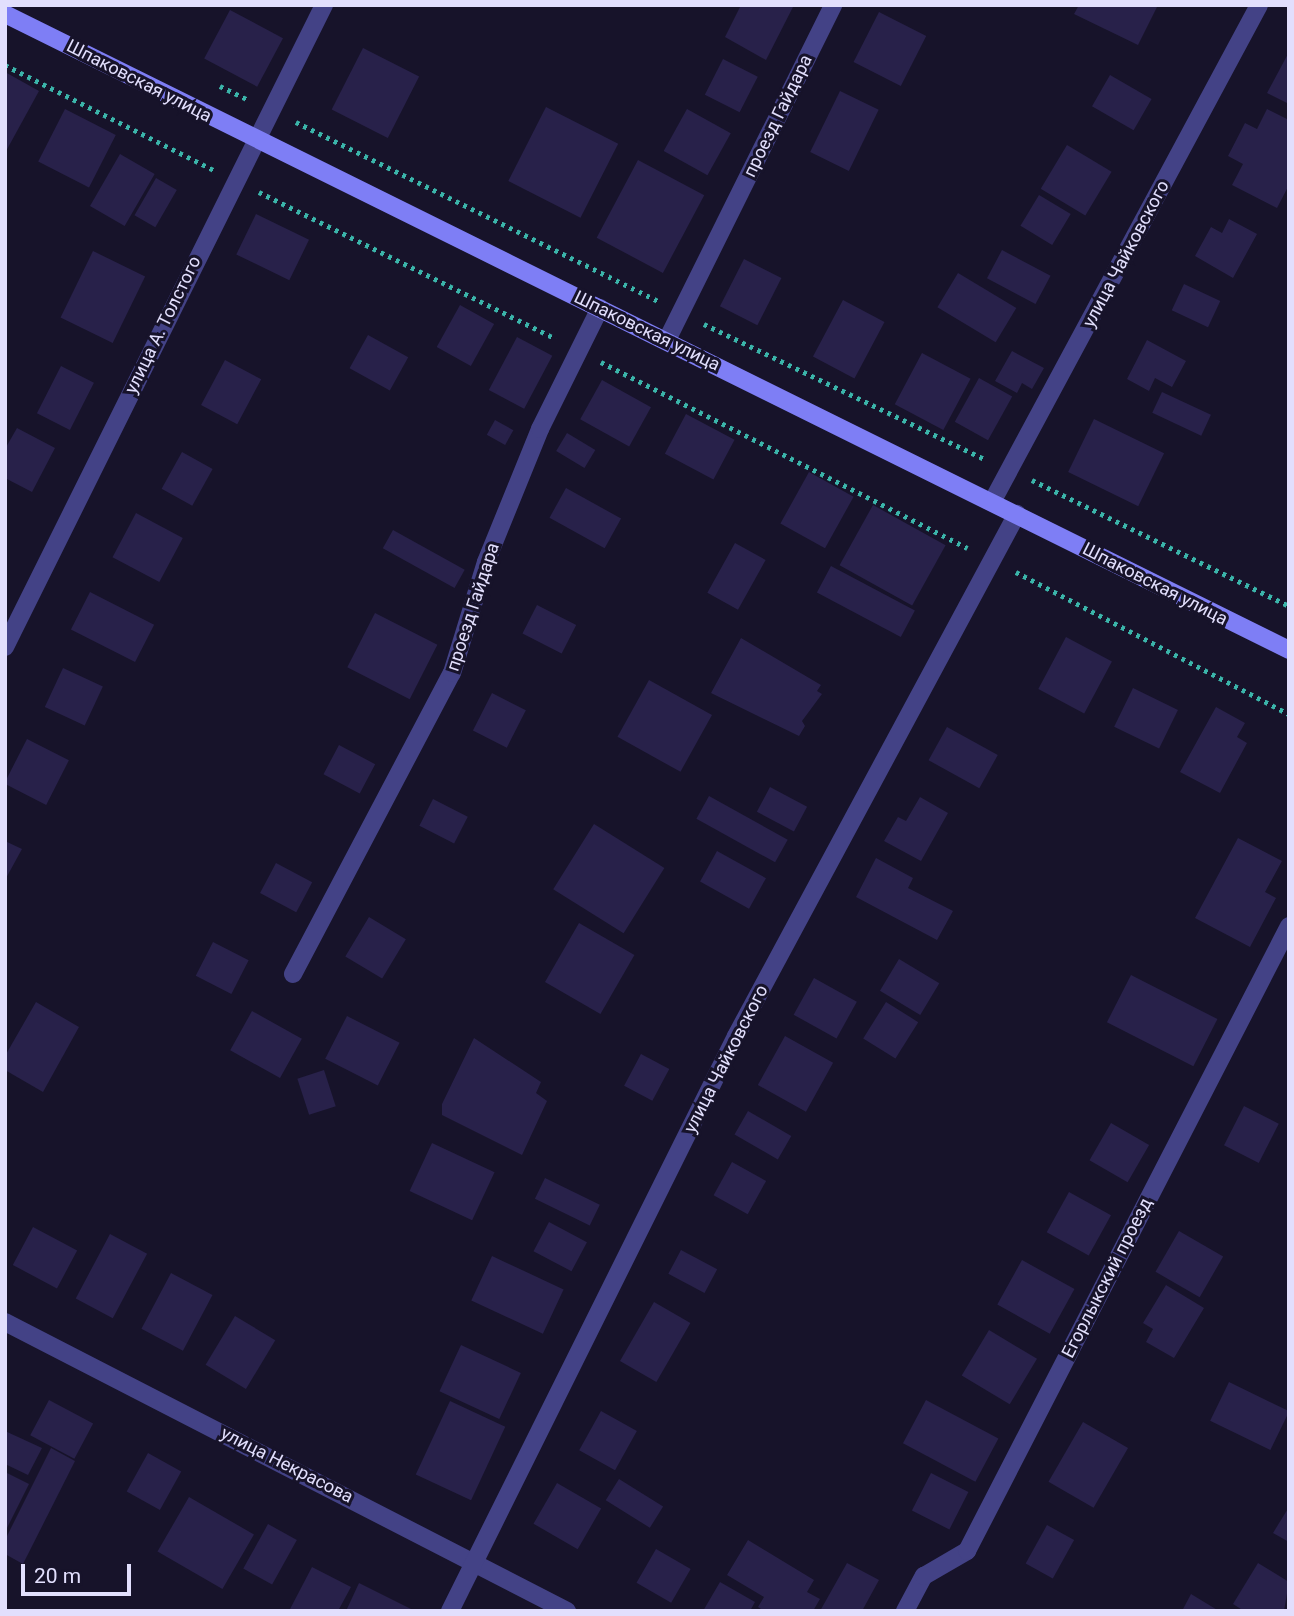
<!DOCTYPE html>
<meta charset="utf-8">
<style>
body{margin:0}
#map{position:relative;width:1294px;height:1616px;overflow:hidden;background:#17132a;font-family:Roboto,sans-serif}
div>[style]{position:absolute}
.building>*{inset:0;background:#28214a;transform-origin:0 0}
.path>*{height:4.5px;margin-top:-2.25px;transform-origin:0;background:repeating-linear-gradient(90deg,#3bb5aa 0 3.5px,transparent 0 8.5px)}
.minor>*{height:18px;margin:-9px;padding:0 9px;transform-origin:9px;border-radius:9px;background:#434286}
.secondary>*{height:18px;margin:-9px;padding:0 9px;transform-origin:9px;border-radius:9px;background:#7e7ef5}
span{translate:-50% -50%;white-space:nowrap;text-align:center;line-height:1.15;-webkit-text-stroke:6px #17132a;paint-order:stroke}
.street-label{font-size:18px;color:#e2dffd}
.frame{position:absolute;inset:0;border:7px solid #e2dffd;pointer-events:none}
.scale{position:absolute;left:21px;top:1564px;width:110px;height:32px;box-sizing:border-box;border:4px solid #e2dffd;border-top:0;padding-left:9px;font-size:21px;line-height:24px;white-space:nowrap;color:#e2dffd;-webkit-text-stroke:5px #17132a;paint-order:stroke}
</style>
<div id="map">
<div class="building">
<div style="clip-path:polygon(741px 5px,794px 5px,766px 60px,725px 37px)"></div>
<div style="clip-path:polygon(1079px 5px,1158px 5px,1138px 45px,1074px 14px)"></div>
<div style="left:230px;top:10px;width:60px;height:55px;rotate:28deg"></div>
<div style="left:879px;top:12px;width:53px;height:56px;rotate:27deg"></div>
<div style="left:363px;top:48px;width:63px;height:69px;rotate:27deg"></div>
<div style="clip-path:polygon(1289px 52px,1289px 104px,1267px 93px)"></div>
<div style="left:723px;top:59px;width:39px;height:40px;rotate:27deg"></div>
<div style="clip-path:polygon(5px 72px,39px 91px,5px 153px)"></div>
<div style="left:1110px;top:75px;width:48px;height:36px;rotate:30deg"></div>
<div style="left:840px;top:91px;width:43px;height:68px;rotate:26deg"></div>
<div style="left:546px;top:107px;width:81px;height:83px;rotate:27deg"></div>
<div style="left:65px;top:109px;width:57px;height:59px;rotate:27deg"></div>
<div style="left:687px;top:109px;width:50px;height:48px;rotate:29deg"></div>
<div style="clip-path:polygon(1267px 109px,1289px 120px,1289px 185px,1277px 208px,1232px 185px,1243px 164px,1228px 156px,1245px 123px,1257px 129px)"></div>
<div style="left:1067px;top:145px;width:52px;height:51px;rotate:31deg"></div>
<div style="left:120px;top:154px;width:40px;height:60px;rotate:30deg"></div>
<div style="left:638px;top:160px;width:75px;height:88px;rotate:28deg"></div>
<div style="left:156px;top:178px;width:24px;height:43px;rotate:30deg"></div>
<div style="left:1039px;top:195px;width:37px;height:36px;rotate:31deg"></div>
<div style="left:256px;top:214px;width:59px;height:45px;rotate:26deg"></div>
<div style="clip-path:polygon(1229px 219px,1257px 234px,1233px 278px,1195px 256px,1211px 227px,1222px 233px)"></div>
<div style="left:1002px;top:250px;width:55px;height:32px;rotate:28deg"></div>
<div style="left:93px;top:251px;width:58px;height:74px;rotate:26deg"></div>
<div style="left:744px;top:259px;width:42px;height:53px;rotate:27deg"></div>
<div style="left:958px;top:273px;width:68px;height:40px;rotate:31deg"></div>
<div style="left:1184px;top:284px;width:40px;height:29px;rotate:25deg"></div>
<div style="left:843px;top:300px;width:47px;height:64px;rotate:28deg"></div>
<div style="left:460px;top:305px;width:39px;height:48px;rotate:29deg"></div>
<div style="left:368px;top:335px;width:46px;height:38px;rotate:29deg"></div>
<div style="left:517px;top:337px;width:40px;height:60px;rotate:28deg"></div>
<div style="clip-path:polygon(1147px 340px,1186px 361px,1172px 387px,1155px 378px,1149px 391px,1127px 379px)"></div>
<div style="clip-path:polygon(1012px 351px,1044px 368px,1032px 389px,1022px 383px,1017px 393px,995px 381px)"></div>
<div style="left:922px;top:353px;width:55px;height:58px;rotate:28deg"></div>
<div style="left:225px;top:360px;width:41px;height:51px;rotate:28deg"></div>
<div style="left:61px;top:366px;width:37px;height:53px;rotate:27deg"></div>
<div style="left:979px;top:378px;width:38px;height:50px;rotate:29deg"></div>
<div style="left:602px;top:380px;width:56px;height:45px;rotate:29deg"></div>
<div style="left:1162px;top:392px;width:54px;height:23px;rotate:25deg"></div>
<div style="left:686px;top:414px;width:55px;height:45px;rotate:28deg"></div>
<div style="left:1094px;top:419px;width:78px;height:59px;rotate:26deg"></div>
<div style="left:495px;top:420px;width:21px;height:17px;rotate:29deg"></div>
<div style="clip-path:polygon(17px 428px,55px 448px,32px 492px,5px 478px,5px 449px)"></div>
<div style="left:567px;top:433px;width:33px;height:21px;rotate:31deg"></div>
<div style="left:182px;top:452px;width:35px;height:42px;rotate:29deg"></div>
<div style="left:809px;top:472px;width:51px;height:59px;rotate:29deg"></div>
<div style="left:566px;top:488px;width:63px;height:34px;rotate:29deg"></div>
<div style="left:873px;top:505px;width:83px;height:69px;rotate:29deg"></div>
<div style="left:136px;top:513px;width:53px;height:50px;rotate:28deg"></div>
<div style="left:393px;top:530px;width:82px;height:21px;rotate:29deg"></div>
<div style="left:735px;top:543px;width:35px;height:57px;rotate:29deg"></div>
<div style="left:831px;top:566px;width:95px;height:30px;rotate:28deg"></div>
<div style="left:90px;top:592px;width:72px;height:42px;rotate:27deg"></div>
<div style="left:537px;top:605px;width:44px;height:32px;rotate:27deg"></div>
<div style="left:375px;top:613px;width:70px;height:61px;rotate:27deg"></div>
<div style="left:1066px;top:637px;width:52px;height:59px;rotate:28deg"></div>
<div style="clip-path:polygon(741px 638px,821px 685px,817px 691px,822px 694px,802px 721px,805px 726px,799px 736px,711px 693px)"></div>
<div style="left:63px;top:668px;width:44px;height:43px;rotate:25deg"></div>
<div style="left:649px;top:680px;width:72px;height:65px;rotate:29deg"></div>
<div style="left:1133px;top:688px;width:50px;height:43px;rotate:26deg"></div>
<div style="left:492px;top:693px;width:38px;height:42px;rotate:27deg"></div>
<div style="clip-path:polygon(1216px 707px,1245px 723px,1237px 737px,1247px 743px,1220px 793px,1180px 772px)"></div>
<div style="left:947px;top:727px;width:58px;height:38px;rotate:29deg"></div>
<div style="left:27px;top:739px;width:47px;height:50px;rotate:27deg"></div>
<div style="left:339px;top:745px;width:41px;height:33px;rotate:28deg"></div>
<div style="left:770px;top:787px;width:42px;height:28px;rotate:28deg"></div>
<div style="left:709px;top:796px;width:90px;height:26px;rotate:29deg"></div>
<div style="clip-path:polygon(920px 797px,948px 813px,921px 861px,884px 841px,898px 817px,906px 821px)"></div>
<div style="left:433px;top:799px;width:39px;height:30px;rotate:27deg"></div>
<div style="left:594px;top:824px;width:83px;height:77px;rotate:32deg"></div>
<div style="clip-path:polygon(1238px 838px,1282px 861px,1265px 892px,1276px 898px,1250px 947px,1195px 918px)"></div>
<div style="clip-path:polygon(5px 841px,22px 849px,5px 880px)"></div>
<div style="left:717px;top:851px;width:56px;height:35px;rotate:29deg"></div>
<div style="clip-path:polygon(876px 858px,913px 878px,908px 888px,953px 911px,937px 940px,856px 897px)"></div>
<div style="left:276px;top:863px;width:41px;height:34px;rotate:28deg"></div>
<div style="left:369px;top:917px;width:43px;height:46px;rotate:31deg"></div>
<div style="left:579px;top:923px;width:64px;height:68px;rotate:30deg"></div>
<div style="left:213px;top:942px;width:40px;height:38px;rotate:27deg"></div>
<div style="left:899px;top:959px;width:47px;height:37px;rotate:31deg"></div>
<div style="left:1131px;top:975px;width:97px;height:53px;rotate:27deg"></div>
<div style="left:814px;top:978px;width:49px;height:42px;rotate:29deg"></div>
<div style="clip-path:polygon(36px 1002px,79px 1027px,43px 1092px,5px 1070px,5px 1056px)"></div>
<div style="left:886px;top:1002px;width:38px;height:43px;rotate:32deg"></div>
<div style="left:252px;top:1011px;width:57px;height:45px;rotate:29deg"></div>
<div style="left:347px;top:1016px;width:59px;height:48px;rotate:27deg"></div>
<div style="left:785px;top:1036px;width:55px;height:56px;rotate:29deg"></div>
<div style="clip-path:polygon(474px 1038px,541px 1082px,536px 1093px,547px 1101px,522px 1155px,442px 1115px,442px 1104px)"></div>
<div style="left:641px;top:1054px;width:32px;height:36px;rotate:28deg"></div>
<div style="left:324px;top:1070px;width:38px;height:28px;rotate:72deg"></div>
<div style="left:1244px;top:1106px;width:39px;height:44px;rotate:27deg"></div>
<div style="left:748px;top:1111px;width:50px;height:27px;rotate:30deg"></div>
<div style="left:1111px;top:1123px;width:44px;height:43px;rotate:30deg"></div>
<div style="left:432px;top:1143px;width:69px;height:53px;rotate:25deg"></div>
<div style="left:732px;top:1162px;width:39px;height:38px;rotate:29deg"></div>
<div style="left:545px;top:1178px;width:61px;height:23px;rotate:26deg"></div>
<div style="left:1069px;top:1192px;width:48px;height:46px;rotate:29deg"></div>
<div style="left:549px;top:1222px;width:43px;height:33px;rotate:28deg"></div>
<div style="left:33px;top:1227px;width:50px;height:43px;rotate:28deg"></div>
<div style="left:1179px;top:1231px;width:51px;height:47px;rotate:30deg"></div>
<div style="left:110px;top:1234px;width:42px;height:73px;rotate:28deg"></div>
<div style="left:681px;top:1250px;width:41px;height:27px;rotate:28deg"></div>
<div style="left:492px;top:1256px;width:79px;height:49px;rotate:25deg"></div>
<div style="left:1022px;top:1260px;width:60px;height:51px;rotate:29deg"></div>
<div style="left:171px;top:1273px;width:47px;height:63px;rotate:28deg"></div>
<div style="clip-path:polygon(1166px 1285px,1204px 1308px,1174px 1358px,1146px 1342px,1153px 1329px,1143px 1323px)"></div>
<div style="left:654px;top:1302px;width:42px;height:68px;rotate:30deg"></div>
<div style="left:235px;top:1316px;width:47px;height:57px;rotate:31deg"></div>
<div style="left:989px;top:1330px;width:56px;height:53px;rotate:31deg"></div>
<div style="left:461px;top:1345px;width:66px;height:51px;rotate:25deg"></div>
<div style="left:1229px;top:1382px;width:67px;height:43px;rotate:26deg"></div>
<div style="left:49px;top:1400px;width:50px;height:40px;rotate:28deg"></div>
<div style="left:926px;top:1400px;width:82px;height:49px;rotate:28deg"></div>
<div style="left:450px;top:1401px;width:61px;height:81px;rotate:25deg"></div>
<div style="left:601px;top:1411px;width:41px;height:45px;rotate:29deg"></div>
<div style="left:1083px;top:1422px;width:52px;height:69px;rotate:30deg"></div>
<div style="clip-path:polygon(5px 1431px,42px 1448px,28px 1475px,5px 1464px)"></div>
<div style="clip-path:polygon(51px 1448px,75px 1461px,23px 1564px,5px 1554px,5px 1540px)"></div>
<div style="left:148px;top:1453px;width:38px;height:44px;rotate:29deg"></div>
<div style="clip-path:polygon(5px 1472px,29px 1484px,5px 1532px)"></div>
<div style="left:931px;top:1473px;width:42px;height:42px;rotate:27deg"></div>
<div style="left:619px;top:1479px;width:52px;height:25px;rotate:32deg"></div>
<div style="left:557px;top:1483px;width:51px;height:47px;rotate:30deg"></div>
<div style="left:189px;top:1497px;width:75px;height:63px;rotate:30deg"></div>
<div style="clip-path:polygon(1289px 1507px,1289px 1542px,1273px 1533px)"></div>
<div style="left:268px;top:1524px;width:33px;height:51px;rotate:29deg"></div>
<div style="left:1047px;top:1525px;width:31px;height:44px;rotate:29deg"></div>
<div style="clip-path:polygon(748px 1540px,814px 1580px,807px 1592px,820px 1599px,813px 1611px,764px 1611px,758px 1607px,764px 1597px,727px 1575px)"></div>
<div style="left:656px;top:1549px;width:40px;height:39px;rotate:30deg"></div>
<div style="clip-path:polygon(847px 1563px,879px 1580px,862px 1611px,820px 1611px)"></div>
<div style="clip-path:polygon(1258px 1563px,1289px 1582px,1284px 1611px,1244px 1611px,1233px 1604px)"></div>
<div style="clip-path:polygon(312px 1567px,351px 1587px,338px 1611px,289px 1611px)"></div>
<div style="clip-path:polygon(720px 1582px,755px 1602px,750px 1611px,703px 1611px)"></div>
<div style="clip-path:polygon(359px 1583px,411px 1609px,410px 1611px,346px 1611px)"></div>
<div style="clip-path:polygon(1191px 1594px,1219px 1611px,1182px 1611px)"></div>
</div>
<div class="path">
<div style="left:5px;top:65px;width:234px;rotate:26.7deg"></div>
<div style="left:220px;top:86px;width:30px;rotate:26deg"></div>
<div style="left:296px;top:122px;width:404px;rotate:26.3deg"></div>
<div style="left:259px;top:192px;width:331px;rotate:26.3deg"></div>
<div style="left:704px;top:324px;width:313px;rotate:25.7deg"></div>
<div style="left:601px;top:362px;width:411px;rotate:26.9deg"></div>
<div style="left:1032px;top:480px;width:286px;rotate:26.1deg"></div>
<div style="left:1016px;top:572px;width:308px;rotate:27.5deg"></div>
</div>
<div class="minor">
<div style="left:667px;top:340px;width:374px;rotate:-63.6deg"></div>
<div style="left:992px;top:502px;width:564px;rotate:-61.75deg"></div>
<div style="left:5px;top:647px;width:717px;rotate:-63.58deg"></div>
<div style="left:293px;top:974px;width:340px;rotate:-62.2deg"></div>
<div style="left:452px;top:673px;width:116px;rotate:-73deg"></div>
<div style="left:486px;top:562px;width:144px;rotate:-67.9deg"></div>
<div style="left:540px;top:429px;width:135px;rotate:-63.6deg"></div>
<div style="left:5px;top:1322px;width:632px;rotate:27.21deg"></div>
<div style="left:450px;top:1611px;width:642px;rotate:-63.55deg"></div>
<div style="left:736px;top:1036px;width:593px;rotate:-61.71deg"></div>
<div style="left:905px;top:1611px;width:40px;rotate:-62deg"></div>
<div style="left:924px;top:1576px;width:50px;rotate:-30.2deg"></div>
<div style="left:967px;top:1551px;width:703px;rotate:-62.74deg"></div>
</div>
<div class="secondary">
<div style="left:5px;top:14px;width:1433px;rotate:26.35deg"></div>
</div>
<div class="street-label">
<span style="left:139px;top:81px;rotate:27deg">Шпаковская улица</span>
<span style="left:778px;top:116px;rotate:-64deg">проезд Гайдара</span>
<span style="left:1126px;top:254px;rotate:-62deg">улица Чайковского</span>
<span style="left:163px;top:325px;rotate:-64deg">улица А. Толстого</span>
<span style="left:647px;top:331px;rotate:26deg">Шпаковская улица</span>
<span style="left:1155px;top:584px;rotate:27deg">Шпаковская улица</span>
<span style="left:473px;top:607px;rotate:-72deg">проезд Гайдара</span>
<span style="left:726px;top:1059px;rotate:-63deg">улица Чайковского</span>
<span style="left:1107px;top:1278px;rotate:-63deg">Егорлыкский проезд</span>
<span style="left:287px;top:1465px;rotate:27deg">улица Некрасова</span>
</div>
<div class="frame"></div>
<div class="scale">20 m</div>
</div>
